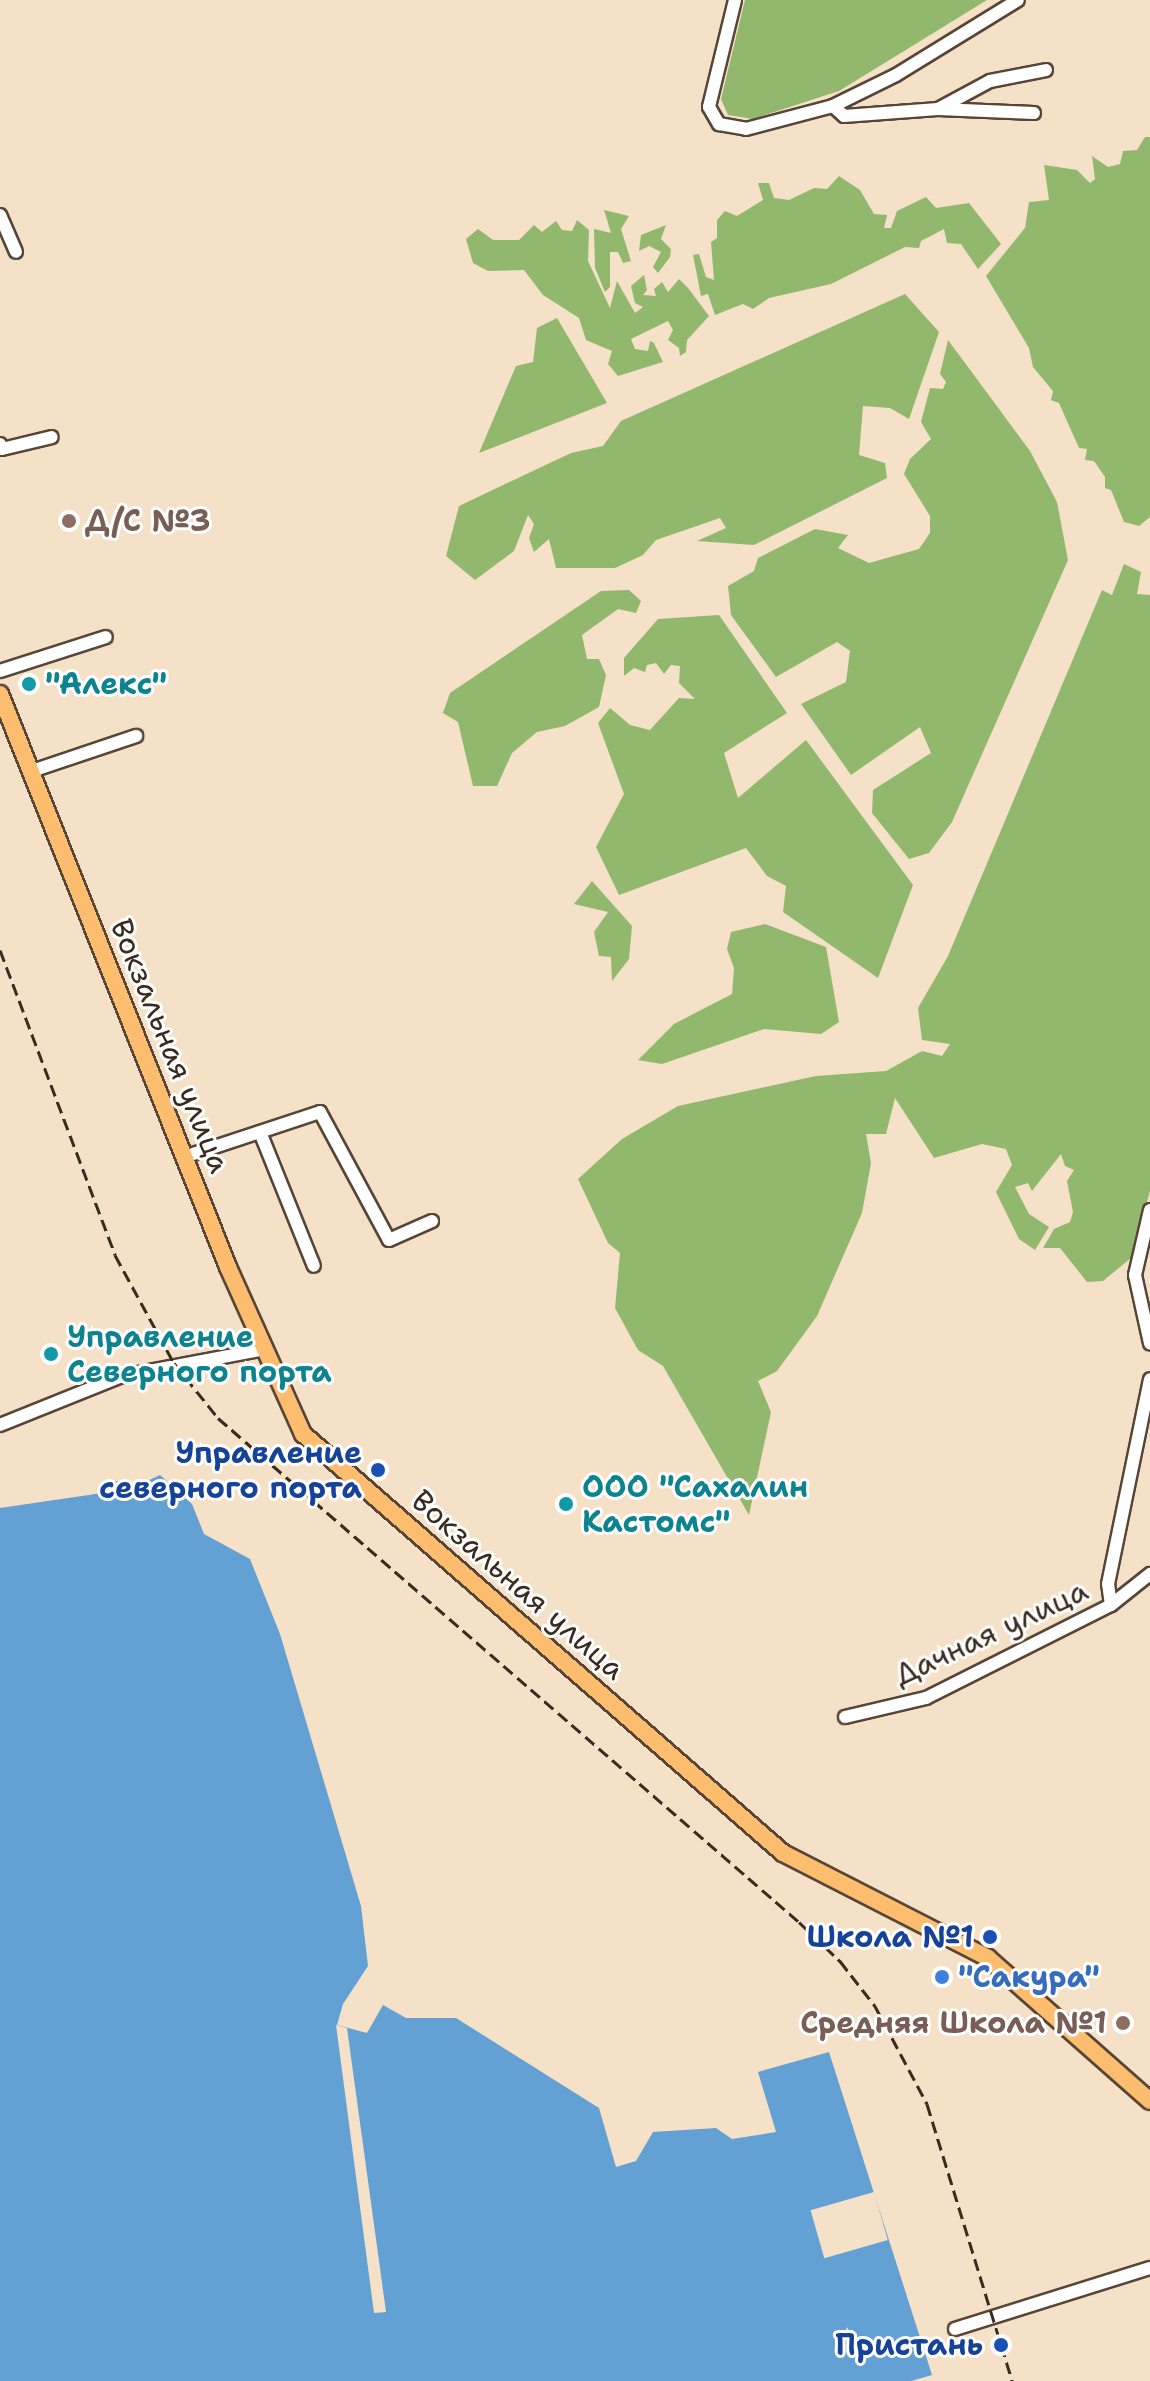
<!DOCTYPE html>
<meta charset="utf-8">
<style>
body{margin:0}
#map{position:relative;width:1150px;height:2381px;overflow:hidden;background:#f4e1c7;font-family:"Shantell Sans",sans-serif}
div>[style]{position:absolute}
.forest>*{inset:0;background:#92b86d}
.water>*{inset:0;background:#63a0d4}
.pier>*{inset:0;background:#f4e1c7;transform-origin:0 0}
.roads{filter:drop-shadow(2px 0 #574537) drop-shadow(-2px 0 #574537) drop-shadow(0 2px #574537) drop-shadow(0 -2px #574537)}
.minor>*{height:12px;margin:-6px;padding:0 6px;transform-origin:6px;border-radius:6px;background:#fff}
.major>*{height:16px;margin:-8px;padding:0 8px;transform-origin:8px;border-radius:8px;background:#fcbd6f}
.rail>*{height:3px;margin-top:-1.5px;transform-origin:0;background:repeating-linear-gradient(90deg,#3b2a1e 0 12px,transparent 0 18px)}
.dots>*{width:22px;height:22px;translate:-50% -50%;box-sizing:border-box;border:4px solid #fff;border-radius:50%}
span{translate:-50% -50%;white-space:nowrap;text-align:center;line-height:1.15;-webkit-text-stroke:6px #fff;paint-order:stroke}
.education-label{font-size:30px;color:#785e54;font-weight:700}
.left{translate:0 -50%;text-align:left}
.right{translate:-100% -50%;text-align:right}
.culture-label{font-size:30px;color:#0d838f;font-weight:700}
.street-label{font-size:30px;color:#3b2a1e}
.transit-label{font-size:30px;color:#164399;font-weight:700}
.shop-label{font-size:30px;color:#366cbe;font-weight:700}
</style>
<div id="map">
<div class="forest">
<div style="clip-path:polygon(745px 0,987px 0,839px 91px,753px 119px,728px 115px,721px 99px)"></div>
<div style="clip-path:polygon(1145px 137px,1150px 137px,1150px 517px,1139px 526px,1124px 522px,1111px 490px,1105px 488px,1105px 477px,1094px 461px,1085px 460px,1087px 449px,1079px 448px,1059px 403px,1051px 400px,1053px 391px,1033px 367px,1029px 348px,986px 276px,1025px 228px,1029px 202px,1049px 200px,1044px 165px,1077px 170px,1090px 183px,1095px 179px,1092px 156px,1108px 167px,1120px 164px,1123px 151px,1137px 150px)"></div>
<div style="clip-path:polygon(839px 176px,860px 190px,874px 214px,887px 215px,884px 228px,891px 228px,897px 211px,926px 197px,936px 208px,969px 203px,1001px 244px,978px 269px,961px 244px,947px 243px,944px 229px,921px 241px,919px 248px,905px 247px,831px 284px,769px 298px,753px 309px,743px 304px,715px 315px,708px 294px,701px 296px,693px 255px,699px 254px,706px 277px,714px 280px,711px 242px,717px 238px,717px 220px,725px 211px,737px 216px,763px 200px,758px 183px,769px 183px,774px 198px,789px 200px,814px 188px,827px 189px)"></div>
<div style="clip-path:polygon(604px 210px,629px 216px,621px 229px,631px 261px,623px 263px,618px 252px,610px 252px,610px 287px,605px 292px,595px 268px,594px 229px,611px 233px)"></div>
<div style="clip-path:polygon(577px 220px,589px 230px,588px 261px,610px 308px,617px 281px,635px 313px,643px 307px,635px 303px,631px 286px,644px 275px,647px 290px,643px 295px,656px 296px,654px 289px,662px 282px,668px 292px,679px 279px,688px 288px,709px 316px,687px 340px,686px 352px,680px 356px,679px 348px,668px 340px,673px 330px,668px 321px,631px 339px,635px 349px,648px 351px,650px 341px,654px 343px,663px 362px,618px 376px,608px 364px,612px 351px,586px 340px,579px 318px,543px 295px,524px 270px,488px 271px,473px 263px,466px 239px,478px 229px,493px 240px,519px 240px,534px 225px,542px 232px,556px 221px,562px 230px,572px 231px)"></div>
<div style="clip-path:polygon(666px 225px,661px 239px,671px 249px,670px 257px,658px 273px,653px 267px,661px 252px,649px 246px,639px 251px,641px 235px)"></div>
<div style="clip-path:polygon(905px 294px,939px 332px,909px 419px,890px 408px,863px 406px,859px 455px,885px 463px,887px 478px,754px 545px,697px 541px,726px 528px,720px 518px,656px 540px,643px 555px,615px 568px,556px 568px,549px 539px,534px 552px,529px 538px,534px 524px,528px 515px,514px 551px,475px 580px,446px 556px,459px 506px,571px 453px,603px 446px,621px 421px)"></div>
<div style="clip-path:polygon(557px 318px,607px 403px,479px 453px,516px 366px,533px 362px,537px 328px)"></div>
<div style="clip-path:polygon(948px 340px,1030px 451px,1057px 502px,1068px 560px,952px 822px,929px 853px,909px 859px,872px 813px,873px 790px,931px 753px,920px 727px,851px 775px,801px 704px,846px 682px,850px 651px,837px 642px,776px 677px,731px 615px,728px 586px,754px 571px,758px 558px,815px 529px,848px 535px,838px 548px,869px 563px,919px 549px,930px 533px,930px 516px,904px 474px,910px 459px,931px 439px,921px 422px,930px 388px,943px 389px,946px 382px,940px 374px)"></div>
<div style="clip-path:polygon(1124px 564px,1141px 572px,1137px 594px,1150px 595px,1150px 1191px,1131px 1258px,1103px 1281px,1087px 1282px,1060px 1248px,1043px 1248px,1054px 1229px,1070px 1222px,1073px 1212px,1067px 1181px,1074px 1170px,1065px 1166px,1061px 1154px,1032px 1191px,1028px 1183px,1015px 1187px,1029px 1214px,1049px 1227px,1035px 1250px,1019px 1239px,996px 1192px,1012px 1165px,1006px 1149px,982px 1144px,934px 1158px,895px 1098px,886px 1134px,866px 1134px,871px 1163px,862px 1213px,817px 1316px,777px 1371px,758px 1381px,771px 1412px,749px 1515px,663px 1366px,638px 1350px,615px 1308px,620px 1253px,608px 1243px,578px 1179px,622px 1139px,678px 1106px,816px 1076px,886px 1071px,922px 1051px,942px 1056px,950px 1044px,922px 1040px,918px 1008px,948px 956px,1102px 590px,1112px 595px)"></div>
<div style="clip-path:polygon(629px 590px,641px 601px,636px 613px,618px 609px,582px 635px,587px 659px,599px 659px,606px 675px,599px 707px,565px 726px,537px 732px,512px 753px,497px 786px,473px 786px,458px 722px,443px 713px,450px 693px,601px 591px)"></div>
<div style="clip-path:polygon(719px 615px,787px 713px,724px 753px,738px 798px,806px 740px,913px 885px,878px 978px,783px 912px,786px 886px,767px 876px,746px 848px,619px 895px,596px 847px,624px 794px,598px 723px,610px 708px,630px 725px,650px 730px,679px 698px,695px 699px,679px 683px,680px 666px,671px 665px,664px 674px,656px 663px,647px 665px,645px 672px,634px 668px,624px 676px,624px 658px,658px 619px)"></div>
<div style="clip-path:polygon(592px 881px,632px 926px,629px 959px,612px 981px,611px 957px,599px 956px,594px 932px,608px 912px,574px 904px)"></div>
<div style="clip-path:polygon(765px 924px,826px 947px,839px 1022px,821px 1034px,764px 1029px,662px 1064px,638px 1060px,674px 1024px,732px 994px,734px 968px,727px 949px,731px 932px)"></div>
</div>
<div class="water">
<div style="clip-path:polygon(160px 1475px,192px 1504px,204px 1534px,250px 1559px,280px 1634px,361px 1906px,368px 1966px,343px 2004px,337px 2025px,367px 2033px,383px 2005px,406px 2018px,456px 2018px,599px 2108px,616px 2167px,636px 2161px,653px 2132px,716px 2128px,732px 2139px,776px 2132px,758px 2072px,829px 2052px,932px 2375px,911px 2381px,0 2381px,0 1508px,109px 1492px,114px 1481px,141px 1484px)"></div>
</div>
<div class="pier">
<div style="clip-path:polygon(336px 2025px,347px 2028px,386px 2312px,374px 2313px)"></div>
<div style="left:874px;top:2192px;width:50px;height:66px;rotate:74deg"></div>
</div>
<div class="roads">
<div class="minor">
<div style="left:735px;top:0;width:110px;rotate:103.7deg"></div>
<div style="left:709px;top:107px;width:20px;rotate:60deg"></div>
<div style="left:719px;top:124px;width:27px;rotate:10deg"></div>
<div style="left:746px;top:129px;width:90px;rotate:-14.8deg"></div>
<div style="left:833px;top:106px;width:70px;rotate:-26.2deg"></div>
<div style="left:896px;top:75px;width:143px;rotate:-31.6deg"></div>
<div style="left:833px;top:106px;width:15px;rotate:42deg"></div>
<div style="left:844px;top:116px;width:94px;rotate:-4.3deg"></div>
<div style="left:938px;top:109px;width:59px;rotate:-28.3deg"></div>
<div style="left:990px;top:81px;width:57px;rotate:-11.1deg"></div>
<div style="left:938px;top:109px;width:96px;rotate:2.4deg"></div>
<div style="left:0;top:215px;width:40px;rotate:66.6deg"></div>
<div style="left:0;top:444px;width:5px;rotate:68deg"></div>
<div style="left:2px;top:449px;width:51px;rotate:-13.5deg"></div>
<div style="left:0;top:671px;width:111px;rotate:-17.8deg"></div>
<div style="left:32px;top:771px;width:110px;rotate:-18.6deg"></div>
<div style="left:260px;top:1132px;width:144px;rotate:68.1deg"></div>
<div style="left:184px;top:1157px;width:143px;rotate:-18.3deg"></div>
<div style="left:320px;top:1112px;width:145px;rotate:61.7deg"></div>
<div style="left:389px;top:1240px;width:47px;rotate:-23.8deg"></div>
<div style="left:1150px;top:1210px;width:67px;rotate:103deg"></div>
<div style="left:1135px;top:1275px;width:70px;rotate:77.6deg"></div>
<div style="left:0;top:1425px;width:131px;rotate:-21.9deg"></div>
<div style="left:122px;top:1376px;width:146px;rotate:-10.7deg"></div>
<div style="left:1111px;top:1605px;width:21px;rotate:-98deg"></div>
<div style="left:1108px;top:1584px;width:209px;rotate:-78.4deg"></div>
<div style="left:845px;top:1717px;width:83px;rotate:-13.2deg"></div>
<div style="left:926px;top:1698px;width:207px;rotate:-26.7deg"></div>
<div style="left:1111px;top:1605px;width:50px;rotate:-38.5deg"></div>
<div style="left:955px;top:2329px;width:204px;rotate:-17.4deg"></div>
</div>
<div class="major">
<div style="left:0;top:694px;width:617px;rotate:68.3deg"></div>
<div style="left:228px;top:1267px;width:183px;rotate:65.8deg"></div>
<div style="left:303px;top:1434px;width:637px;rotate:41.12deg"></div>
<div style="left:783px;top:1853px;width:230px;rotate:27.1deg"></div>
<div style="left:988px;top:1958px;width:216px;rotate:41.4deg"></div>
</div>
</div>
<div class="rail">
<div style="left:0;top:950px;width:326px;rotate:69.3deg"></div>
<div style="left:115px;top:1255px;width:123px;rotate:61.4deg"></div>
<div style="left:174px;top:1363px;width:70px;rotate:51.3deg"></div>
<div style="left:218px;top:1418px;width:769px;rotate:40.94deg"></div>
<div style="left:799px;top:1922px;width:57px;rotate:43.6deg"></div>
<div style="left:840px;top:1961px;width:57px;rotate:52.1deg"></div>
<div style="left:875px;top:2006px;width:111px;rotate:62deg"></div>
<div style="left:927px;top:2104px;width:290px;rotate:72.9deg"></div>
</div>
<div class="dots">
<div style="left:69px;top:521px;background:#8d6e63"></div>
<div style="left:29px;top:684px;background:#0f9aa8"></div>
<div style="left:51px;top:1354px;background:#0f9aa8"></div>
<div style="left:378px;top:1470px;background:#1a4fb4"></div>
<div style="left:566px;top:1504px;background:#0f9aa8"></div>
<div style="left:990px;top:1937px;background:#1a4fb4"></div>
<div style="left:942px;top:1977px;background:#3f7fe0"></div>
<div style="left:1123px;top:2023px;background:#8d6e63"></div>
<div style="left:1001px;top:2345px;background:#1a4fb4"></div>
</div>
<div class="education-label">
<span class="left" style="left:85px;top:521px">Д/С №3</span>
<span class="right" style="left:1107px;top:2023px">Средняя Школа №1</span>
</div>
<div class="culture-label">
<span class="left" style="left:45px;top:684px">"Алекс"</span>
<span class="left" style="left:67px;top:1354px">Управление<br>Северного порта</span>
<span class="left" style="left:582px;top:1504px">ООО "Сахалин<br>Кастомс"</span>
</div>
<div class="street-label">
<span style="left:170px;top:1046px;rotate:68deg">Вокзальная улица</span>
<span style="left:518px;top:1585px;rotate:41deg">Вокзальная улица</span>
<span style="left:991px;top:1633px;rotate:-25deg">Дачная улица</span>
</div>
<div class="transit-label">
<span class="right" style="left:362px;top:1470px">Управление<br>северного порта</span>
<span class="right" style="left:974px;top:1937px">Школа №1</span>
<span class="right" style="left:983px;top:2345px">Пристань</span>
</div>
<div class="shop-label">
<span class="left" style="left:958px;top:1977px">"Сакура"</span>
</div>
</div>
